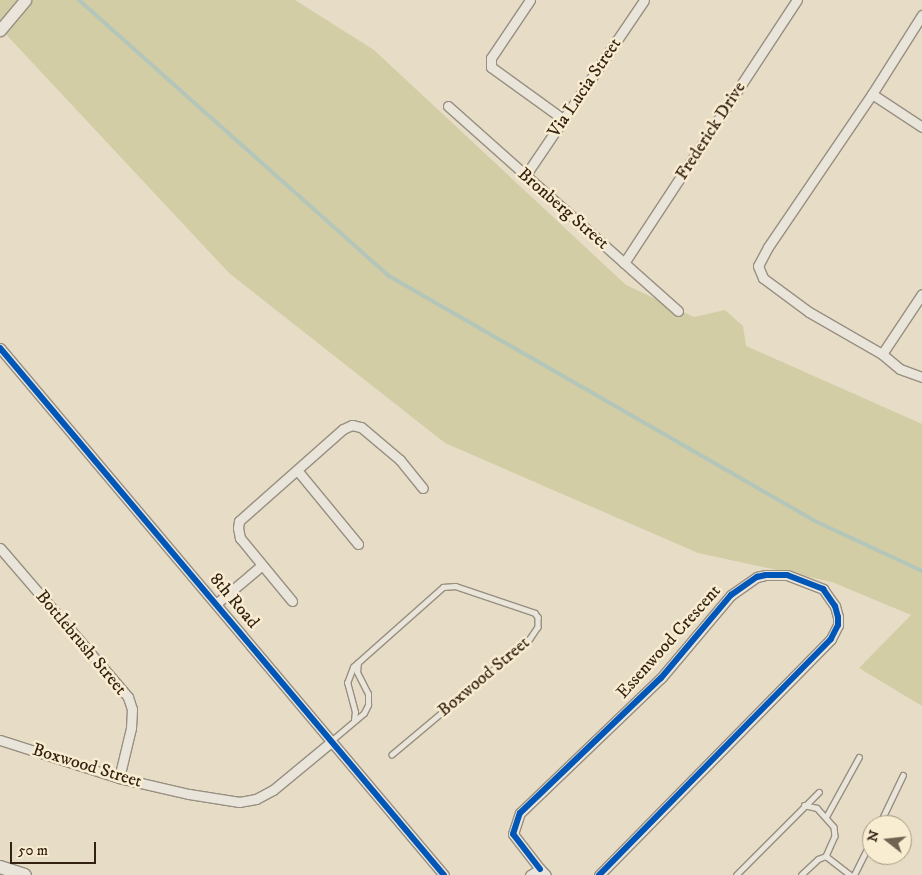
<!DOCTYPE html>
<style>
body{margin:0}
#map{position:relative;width:922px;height:875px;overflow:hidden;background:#e7dcc6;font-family:"IM FELL DW Pica",serif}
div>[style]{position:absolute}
.green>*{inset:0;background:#d3cda5}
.stream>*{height:4px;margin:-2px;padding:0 2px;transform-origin:2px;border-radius:2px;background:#b3c6b9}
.roads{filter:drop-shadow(1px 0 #988f81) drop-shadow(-1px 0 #988f81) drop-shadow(0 1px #988f81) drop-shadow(0 -1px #988f81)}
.service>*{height:4.5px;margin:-2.25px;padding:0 2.25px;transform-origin:2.25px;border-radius:2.25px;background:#eae5da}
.minor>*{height:9px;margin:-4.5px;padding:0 4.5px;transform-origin:4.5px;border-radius:4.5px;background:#eae5da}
.tertiary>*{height:11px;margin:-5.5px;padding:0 5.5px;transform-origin:5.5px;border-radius:5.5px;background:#eae5da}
.secondary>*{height:12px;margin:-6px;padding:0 6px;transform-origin:6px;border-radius:6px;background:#eae5da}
.cycleway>*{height:6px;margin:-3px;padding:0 3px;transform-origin:3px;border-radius:3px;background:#0057b8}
span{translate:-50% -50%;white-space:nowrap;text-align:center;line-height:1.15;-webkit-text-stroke:5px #f8ecd1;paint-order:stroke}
.street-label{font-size:18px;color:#332112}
.north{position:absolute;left:862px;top:815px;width:50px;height:50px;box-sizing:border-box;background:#f8ecd1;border:1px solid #a99b85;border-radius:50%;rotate:286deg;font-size:14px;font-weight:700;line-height:20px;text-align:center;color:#332112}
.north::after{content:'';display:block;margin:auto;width:18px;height:22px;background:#726251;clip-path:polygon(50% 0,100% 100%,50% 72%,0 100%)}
.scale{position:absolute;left:10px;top:842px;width:86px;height:22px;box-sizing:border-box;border:2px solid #332112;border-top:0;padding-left:6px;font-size:15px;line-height:18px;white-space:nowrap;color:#332112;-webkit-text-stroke:4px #f8ecd1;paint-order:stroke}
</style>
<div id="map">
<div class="green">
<div style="clip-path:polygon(0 0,295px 0,374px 50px,626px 285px,694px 317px,725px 310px,743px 326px,746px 346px,922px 424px,922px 706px,859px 668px,911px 615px,832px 582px,698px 553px,445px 443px,229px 273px,0 28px)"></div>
</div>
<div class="stream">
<div style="left:79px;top:0;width:415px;rotate:41.7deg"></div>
<div style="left:389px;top:276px;width:494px;rotate:29.9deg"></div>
<div style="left:817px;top:522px;width:116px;rotate:25deg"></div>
</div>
<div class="roads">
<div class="service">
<div style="left:354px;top:720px;width:8px;rotate:-83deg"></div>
<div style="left:355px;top:712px;width:30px;rotate:-105deg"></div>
<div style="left:347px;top:683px;width:17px;rotate:-69deg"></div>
<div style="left:353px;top:667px;width:120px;rotate:-41.6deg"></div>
<div style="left:443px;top:587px;width:12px;rotate:-5deg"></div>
<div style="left:455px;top:586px;width:84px;rotate:18.6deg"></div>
<div style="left:535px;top:613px;width:5px;rotate:53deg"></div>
<div style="left:538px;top:617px;width:10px;rotate:90deg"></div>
<div style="left:538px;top:627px;width:14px;rotate:124deg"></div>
<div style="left:530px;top:639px;width:180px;rotate:140deg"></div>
<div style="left:331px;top:741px;width:43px;rotate:-40.3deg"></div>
<div style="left:364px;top:713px;width:9px;rotate:-63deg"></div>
<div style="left:368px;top:705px;width:11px;rotate:-90deg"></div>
<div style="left:368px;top:694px;width:25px;rotate:-117deg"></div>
<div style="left:357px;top:672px;width:9px;rotate:-84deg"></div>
<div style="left:804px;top:805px;width:13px;rotate:13deg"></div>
<div style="left:817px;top:808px;width:25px;rotate:48deg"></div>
<div style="left:834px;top:827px;width:9px;rotate:84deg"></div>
<div style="left:835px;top:836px;width:22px;rotate:114deg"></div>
<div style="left:826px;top:817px;width:68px;rotate:-61.2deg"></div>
<div style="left:879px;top:825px;width:55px;rotate:-64.4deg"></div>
<div style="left:736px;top:875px;width:117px;rotate:-45deg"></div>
<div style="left:801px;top:875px;width:23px;rotate:-43deg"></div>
<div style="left:818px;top:859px;width:9px;rotate:-21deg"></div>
<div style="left:826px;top:856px;width:31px;rotate:38deg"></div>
<div style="left:854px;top:875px;width:40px;rotate:-63.4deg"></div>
</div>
<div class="minor">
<div style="left:530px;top:0;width:70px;rotate:123.9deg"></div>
<div style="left:491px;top:58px;width:9px;rotate:90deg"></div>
<div style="left:491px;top:67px;width:89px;rotate:35.8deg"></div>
<div style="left:922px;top:15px;width:93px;rotate:122.3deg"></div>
<div style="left:872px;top:94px;width:185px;rotate:124.2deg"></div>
<div style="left:768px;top:247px;width:21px;rotate:118deg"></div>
<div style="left:758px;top:266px;width:13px;rotate:67deg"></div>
<div style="left:763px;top:278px;width:57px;rotate:36.5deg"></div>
<div style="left:809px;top:312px;width:84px;rotate:29.9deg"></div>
<div style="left:882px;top:354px;width:23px;rotate:40deg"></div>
<div style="left:900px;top:369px;width:23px;rotate:20deg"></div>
<div style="left:872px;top:94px;width:60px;rotate:33.4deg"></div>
<div style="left:448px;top:106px;width:308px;rotate:41.7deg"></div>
<div style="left:525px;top:176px;width:212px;rotate:-55.9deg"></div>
<div style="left:624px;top:263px;width:315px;rotate:-56.7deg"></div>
<div style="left:0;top:348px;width:689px;rotate:49.89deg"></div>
<div style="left:882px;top:354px;width:72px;rotate:-56.3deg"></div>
<div style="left:297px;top:470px;width:96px;rotate:50.5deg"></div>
<div style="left:0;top:548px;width:196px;rotate:49.3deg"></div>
<div style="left:128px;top:697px;width:13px;rotate:72deg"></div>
<div style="left:132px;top:709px;width:19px;rotate:93deg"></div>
<div style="left:131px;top:728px;width:51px;rotate:103.5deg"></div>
<div style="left:292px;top:601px;width:82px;rotate:-129.5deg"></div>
<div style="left:240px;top:538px;width:10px;rotate:-101deg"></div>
<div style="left:238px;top:528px;width:7px;rotate:-82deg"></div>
<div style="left:239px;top:521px;width:139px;rotate:-41.5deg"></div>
<div style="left:343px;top:429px;width:10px;rotate:-24deg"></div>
<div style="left:352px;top:425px;width:9px;rotate:13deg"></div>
<div style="left:361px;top:427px;width:51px;rotate:40.2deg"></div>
<div style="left:400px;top:460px;width:36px;rotate:51deg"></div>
<div style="left:217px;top:603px;width:57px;rotate:-40.1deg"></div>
<div style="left:0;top:740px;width:125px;rotate:17.7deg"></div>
<div style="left:119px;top:778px;width:72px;rotate:12.9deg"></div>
<div style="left:189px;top:794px;width:51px;rotate:9.1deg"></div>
<div style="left:239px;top:802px;width:17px;rotate:-10deg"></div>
<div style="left:256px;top:799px;width:19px;rotate:-28deg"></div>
<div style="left:273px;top:790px;width:75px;rotate:-39.6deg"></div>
<div style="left:540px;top:869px;width:44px;rotate:-127.6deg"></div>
<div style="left:513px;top:834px;width:22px;rotate:-72deg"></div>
<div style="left:520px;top:813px;width:195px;rotate:-43.8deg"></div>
<div style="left:661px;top:678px;width:109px;rotate:-49.9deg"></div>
<div style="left:731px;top:595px;width:32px;rotate:-35deg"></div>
<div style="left:757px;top:577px;width:9px;rotate:-13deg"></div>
<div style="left:766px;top:575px;width:21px"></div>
<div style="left:787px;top:575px;width:39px;rotate:21deg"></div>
<div style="left:823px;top:589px;width:21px;rotate:55deg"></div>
<div style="left:835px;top:606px;width:11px;rotate:75deg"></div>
<div style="left:838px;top:617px;width:8px;rotate:90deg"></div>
<div style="left:838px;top:625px;width:16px;rotate:117deg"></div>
<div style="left:831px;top:639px;width:331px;rotate:134.5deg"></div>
<div style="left:530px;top:875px;width:12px;rotate:-31deg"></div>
<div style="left:540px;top:869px;width:8px;rotate:45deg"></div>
</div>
<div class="tertiary">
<div style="left:0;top:30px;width:39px;rotate:-50deg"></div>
</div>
<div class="secondary">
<div style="left:0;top:867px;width:26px;rotate:18deg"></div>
</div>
</div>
<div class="cycleway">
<div style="left:0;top:348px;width:689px;rotate:49.89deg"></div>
<div style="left:540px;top:869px;width:44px;rotate:-127.6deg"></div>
<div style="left:513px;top:834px;width:22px;rotate:-72deg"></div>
<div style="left:520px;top:813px;width:195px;rotate:-43.8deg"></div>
<div style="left:661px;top:678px;width:109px;rotate:-49.9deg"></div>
<div style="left:731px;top:595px;width:32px;rotate:-35deg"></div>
<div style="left:757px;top:577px;width:9px;rotate:-13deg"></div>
<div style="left:766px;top:575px;width:21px"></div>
<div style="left:787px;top:575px;width:39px;rotate:21deg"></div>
<div style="left:823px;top:589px;width:21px;rotate:55deg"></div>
<div style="left:835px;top:606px;width:11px;rotate:75deg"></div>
<div style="left:838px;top:617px;width:8px;rotate:90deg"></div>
<div style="left:838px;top:625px;width:16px;rotate:117deg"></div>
<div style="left:831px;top:639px;width:331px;rotate:134.5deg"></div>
</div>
<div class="street-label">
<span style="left:585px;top:88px;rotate:-56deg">Via Lucia Street</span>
<span style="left:711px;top:131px;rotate:-57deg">Frederick Drive</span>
<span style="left:563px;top:209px;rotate:41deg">Bronberg Street</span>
<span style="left:234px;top:601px;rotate:50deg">8th Road</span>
<span style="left:669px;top:642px;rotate:-48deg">Essenwood Crescent</span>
<span style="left:81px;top:643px;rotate:50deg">Bottlebrush Street</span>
<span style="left:484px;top:677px;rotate:-40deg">Boxwood Street</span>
<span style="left:87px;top:766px;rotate:17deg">Boxwood Street</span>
</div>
<div class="north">N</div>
<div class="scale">50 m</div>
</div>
